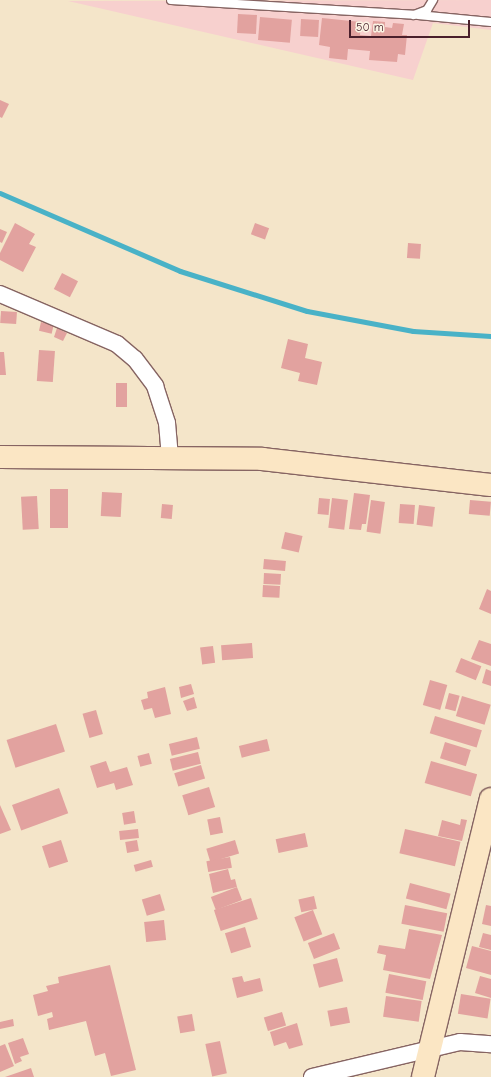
<!DOCTYPE html>
<style>
body{margin:0}
#map{position:relative;width:491px;height:1077px;overflow:hidden;background:#f4e5c9;font-family:"Comic Neue",sans-serif}
div>[style]{position:absolute}
.built>*{inset:0;background:#f7d0ce}
.stream>*{height:5px;margin:-2.5px;padding:0 2.5px;transform-origin:2.5px;border-radius:2.5px;background:#49b2c7}
.building>*{inset:0;background:#e2a29f;transform-origin:0 0}
.roads{filter:drop-shadow(1px 0 #866462) drop-shadow(-1px 0 #866462) drop-shadow(0 1px #866462) drop-shadow(0 -1px #866462)}
.lane>*{height:8px;margin:-4px;padding:0 4px;transform-origin:4px;border-radius:4px;background:#fff}
.street>*{height:16px;margin:-8px;padding:0 8px;transform-origin:8px;border-radius:8px;background:#fff}
.secondary>*{height:22px;margin:-11px;padding:0 11px;transform-origin:11px;border-radius:11px;background:#fbe6c4}
span{translate:-50% -50%;white-space:nowrap;text-align:center;line-height:1.15;-webkit-text-stroke:4px #fcf5e5;paint-order:stroke}
.scale{position:absolute;left:349px;top:20px;width:121px;height:18px;box-sizing:border-box;border:2px solid #4a1f2b;border-top:0;padding-left:5px;font-size:12px;line-height:14px;white-space:nowrap;color:#4a1f2b;-webkit-text-stroke:3px #fcf5e5;paint-order:stroke}
</style>
<div id="map">
<div class="built">
<div style="clip-path:polygon(491px 0,491px 30px,433px 23px,413px 80px,68px 1px)"></div>
</div>
<div class="stream">
<div style="left:0;top:193px;width:196px;rotate:23.4deg"></div>
<div style="left:180px;top:271px;width:133px;rotate:17.5deg"></div>
<div style="left:307px;top:311px;width:108px;rotate:10.7deg"></div>
<div style="left:413px;top:331px;width:78px;rotate:3.7deg"></div>
</div>
<div class="building">
<div style="left:238px;top:14px;width:19px;height:19px;rotate:3deg"></div>
<div style="left:260px;top:17px;width:32px;height:23px;rotate:5deg"></div>
<div style="clip-path:polygon(322px 18px,361px 22px,360px 35px,371px 36px,373px 21px,385px 22px,385px 27px,392px 28px,393px 23px,404px 24px,402px 35px,407px 35px,405px 55px,398px 54px,397px 62px,369px 60px,370px 51px,348px 49px,347px 60px,329px 58px,330px 47px,319px 45px)"></div>
<div style="left:301px;top:19px;width:18px;height:17px;rotate:3deg"></div>
<div style="clip-path:polygon(0 100px,9px 104px,2px 118px,0 117px)"></div>
<div style="clip-path:polygon(15px 223px,35px 234px,29px 244px,36px 247px,23px 272px,0 260px,0 253px)"></div>
<div style="left:255px;top:223px;width:15px;height:12px;rotate:20deg"></div>
<div style="clip-path:polygon(0 229px,7px 232px,2px 243px,0 242px)"></div>
<div style="left:408px;top:243px;width:13px;height:15px;rotate:4deg"></div>
<div style="left:62px;top:273px;width:18px;height:18px;rotate:27deg"></div>
<div style="left:1px;top:311px;width:16px;height:12px;rotate:4deg"></div>
<div style="left:41px;top:322px;width:13px;height:9px;rotate:13deg"></div>
<div style="clip-path:polygon(57px 328px,67px 333px,63px 341px,54px 337px)"></div>
<div style="clip-path:polygon(288px 339px,308px 344px,305px 358px,322px 362px,317px 385px,298px 381px,300px 373px,281px 368px)"></div>
<div style="left:39px;top:350px;width:16px;height:31px;rotate:4deg"></div>
<div style="clip-path:polygon(0 352px,4px 352px,6px 375px,0 375px)"></div>
<div style="left:116px;top:383px;width:11px;height:24px"></div>
<div style="left:50px;top:489px;width:18px;height:39px"></div>
<div style="left:102px;top:492px;width:20px;height:24px;rotate:3deg"></div>
<div style="clip-path:polygon(354px 493px,370px 495px,366px 524px,362px 524px,361px 530px,349px 529px)"></div>
<div style="left:37px;top:496px;width:33px;height:16px;rotate:87deg"></div>
<div style="left:319px;top:498px;width:11px;height:16px;rotate:5deg"></div>
<div style="left:332px;top:498px;width:16px;height:30px;rotate:7deg"></div>
<div style="left:371px;top:500px;width:14px;height:32px;rotate:8deg"></div>
<div style="left:470px;top:500px;width:21px;height:14px;rotate:5deg"></div>
<div style="left:162px;top:504px;width:11px;height:14px;rotate:5deg"></div>
<div style="left:400px;top:504px;width:15px;height:19px;rotate:4deg"></div>
<div style="left:419px;top:505px;width:16px;height:20px;rotate:7deg"></div>
<div style="left:285px;top:532px;width:18px;height:17px;rotate:13deg"></div>
<div style="left:264px;top:559px;width:22px;height:10px;rotate:5deg"></div>
<div style="left:264px;top:573px;width:17px;height:11px;rotate:3deg"></div>
<div style="left:263px;top:585px;width:17px;height:12px;rotate:3deg"></div>
<div style="clip-path:polygon(487px 589px,491px 591px,491px 614px,479px 609px)"></div>
<div style="clip-path:polygon(479px 640px,491px 644px,491px 666px,471px 659px)"></div>
<div style="left:252px;top:643px;width:15px;height:31px;rotate:86deg"></div>
<div style="left:213px;top:646px;width:17px;height:13px;rotate:83deg"></div>
<div style="left:461px;top:658px;width:22px;height:15px;rotate:22deg"></div>
<div style="clip-path:polygon(486px 669px,491px 671px,491px 686px,482px 683px)"></div>
<div style="left:430px;top:680px;width:18px;height:26px;rotate:16deg"></div>
<div style="clip-path:polygon(191px 684px,194px 694px,181px 698px,179px 687px)"></div>
<div style="clip-path:polygon(165px 687px,171px 714px,155px 718px,152px 708px,144px 710px,141px 700px,148px 698px,147px 692px)"></div>
<div style="left:449px;top:693px;width:11px;height:16px;rotate:15deg"></div>
<div style="left:462px;top:696px;width:30px;height:21px;rotate:17deg"></div>
<div style="clip-path:polygon(194px 697px,197px 708px,187px 711px,183px 701px)"></div>
<div style="left:96px;top:710px;width:25px;height:14px;rotate:74deg"></div>
<div style="left:435px;top:716px;width:49px;height:18px;rotate:17deg"></div>
<div style="left:56px;top:724px;width:29px;height:52px;rotate:72deg"></div>
<div style="left:197px;top:737px;width:12px;height:29px;rotate:76deg"></div>
<div style="left:267px;top:739px;width:12px;height:29px;rotate:76deg"></div>
<div style="left:445px;top:742px;width:27px;height:17px;rotate:17deg"></div>
<div style="left:198px;top:752px;width:12px;height:29px;rotate:76deg"></div>
<div style="left:149px;top:753px;width:11px;height:12px;rotate:75deg"></div>
<div style="clip-path:polygon(106px 761px,110px 772px,127px 767px,133px 785px,116px 790px,114px 783px,97px 788px,90px 766px)"></div>
<div style="left:431px;top:761px;width:48px;height:23px;rotate:16deg"></div>
<div style="left:201px;top:765px;width:14px;height:28px;rotate:73deg"></div>
<div style="left:209px;top:787px;width:21px;height:28px;rotate:73deg"></div>
<div style="left:59px;top:788px;width:27px;height:50px;rotate:70deg"></div>
<div style="clip-path:polygon(0 805px,11px 830px,0 834px)"></div>
<div style="left:134px;top:811px;width:12px;height:12px;rotate:81deg"></div>
<div style="left:220px;top:817px;width:16px;height:13px;rotate:79deg"></div>
<div style="clip-path:polygon(461px 819px,467px 820px,462px 841px,438px 836px,442px 820px,460px 825px)"></div>
<div style="left:138px;top:829px;width:9px;height:19px;rotate:84deg"></div>
<div style="left:405px;top:829px;width:57px;height:25px;rotate:13deg"></div>
<div style="left:305px;top:833px;width:14px;height:30px;rotate:78deg"></div>
<div style="left:61px;top:840px;width:23px;height:20px;rotate:72deg"></div>
<div style="left:137px;top:840px;width:11px;height:12px;rotate:80deg"></div>
<div style="left:235px;top:840px;width:14px;height:30px;rotate:73deg"></div>
<div style="left:230px;top:857px;width:11px;height:24px;rotate:80deg"></div>
<div style="left:151px;top:860px;width:7px;height:18px;rotate:74deg"></div>
<div style="clip-path:polygon(228px 869px,231px 880px,235px 879px,237px 887px,213px 893px,209px 874px)"></div>
<div style="left:410px;top:883px;width:42px;height:16px;rotate:15deg"></div>
<div style="left:237px;top:887px;width:14px;height:28px;rotate:69deg"></div>
<div style="left:160px;top:894px;width:17px;height:19px;rotate:73deg"></div>
<div style="left:314px;top:896px;width:13px;height:16px;rotate:77deg"></div>
<div style="left:251px;top:898px;width:22px;height:39px;rotate:72deg"></div>
<div style="left:405px;top:905px;width:43px;height:19px;rotate:11deg"></div>
<div style="clip-path:polygon(486px 905px,491px 906px,491px 926px,482px 924px)"></div>
<div style="left:313px;top:910px;width:26px;height:20px;rotate:69deg"></div>
<div style="left:164px;top:920px;width:20px;height:20px;rotate:84deg"></div>
<div style="left:245px;top:927px;width:21px;height:21px;rotate:73deg"></div>
<div style="clip-path:polygon(409px 929px,442px 935px,430px 979px,383px 970px,386px 955px,377px 953px,379px 945px,405px 949px)"></div>
<div style="left:334px;top:933px;width:17px;height:28px;rotate:69deg"></div>
<div style="clip-path:polygon(483px 933px,491px 935px,491px 950px,479px 947px)"></div>
<div style="clip-path:polygon(472px 946px,491px 951px,491px 975px,466px 968px)"></div>
<div style="left:337px;top:958px;width:24px;height:25px;rotate:75deg"></div>
<div style="clip-path:polygon(110px 965px,136px 1070px,111px 1076px,105px 1053px,95px 1056px,86px 1021px,49px 1030px,47px 1019px,53px 1017px,52px 1012px,38px 1016px,33px 995px,48px 991px,46px 986px,59px 983px,58px 977px)"></div>
<div style="left:389px;top:974px;width:38px;height:19px;rotate:11deg"></div>
<div style="clip-path:polygon(242px 976px,244px 982px,260px 978px,263px 991px,237px 998px,232px 978px)"></div>
<div style="clip-path:polygon(480px 976px,491px 979px,491px 998px,475px 993px)"></div>
<div style="left:461px;top:994px;width:30px;height:20px;rotate:9deg"></div>
<div style="left:386px;top:996px;width:36px;height:21px;rotate:8deg"></div>
<div style="left:347px;top:1007px;width:16px;height:20px;rotate:79deg"></div>
<div style="left:282px;top:1012px;width:14px;height:19px;rotate:73deg"></div>
<div style="left:192px;top:1014px;width:17px;height:15px;rotate:80deg"></div>
<div style="clip-path:polygon(13px 1019px,14px 1026px,0 1029px,0 1022px)"></div>
<div style="clip-path:polygon(297px 1023px,303px 1045px,289px 1049px,286px 1042px,274px 1046px,270px 1032px)"></div>
<div style="clip-path:polygon(23px 1038px,29px 1054px,20px 1057px,22px 1061px,15px 1064px,8px 1043px)"></div>
<div style="left:220px;top:1041px;width:33px;height:15px;rotate:78deg"></div>
<div style="clip-path:polygon(5px 1044px,14px 1066px,0 1072px,0 1046px)"></div>
<div style="clip-path:polygon(31px 1068px,34px 1077px,5px 1077px)"></div>
</div>
<div class="roads">
<div class="lane">
<div style="left:171px;top:0;width:243px;rotate:3.5deg"></div>
<div style="left:414px;top:15px;width:14px;rotate:-21deg"></div>
<div style="left:427px;top:10px;width:12px;rotate:-59deg"></div>
<div style="left:418px;top:15px;width:73px;rotate:5.5deg"></div>
</div>
<div class="street">
<div style="left:0;top:294px;width:127px;rotate:23.1deg"></div>
<div style="left:117px;top:344px;width:23px;rotate:40deg"></div>
<div style="left:135px;top:359px;width:34px;rotate:53deg"></div>
<div style="left:155px;top:386px;width:39px;rotate:72deg"></div>
<div style="left:167px;top:423px;width:36px;rotate:85deg"></div>
<div style="left:312px;top:1077px;width:152px;rotate:-13.3deg"></div>
<div style="left:460px;top:1042px;width:31px;rotate:4deg"></div>
</div>
<div class="secondary">
<div style="left:0;top:457px;width:262px;rotate:0.4deg"></div>
<div style="left:262px;top:459px;width:230px;rotate:6.5deg"></div>
<div style="left:423px;top:1077px;width:286px;rotate:-76.3deg"></div>
</div>
</div>
<div class="scale">50 m</div>
</div>
